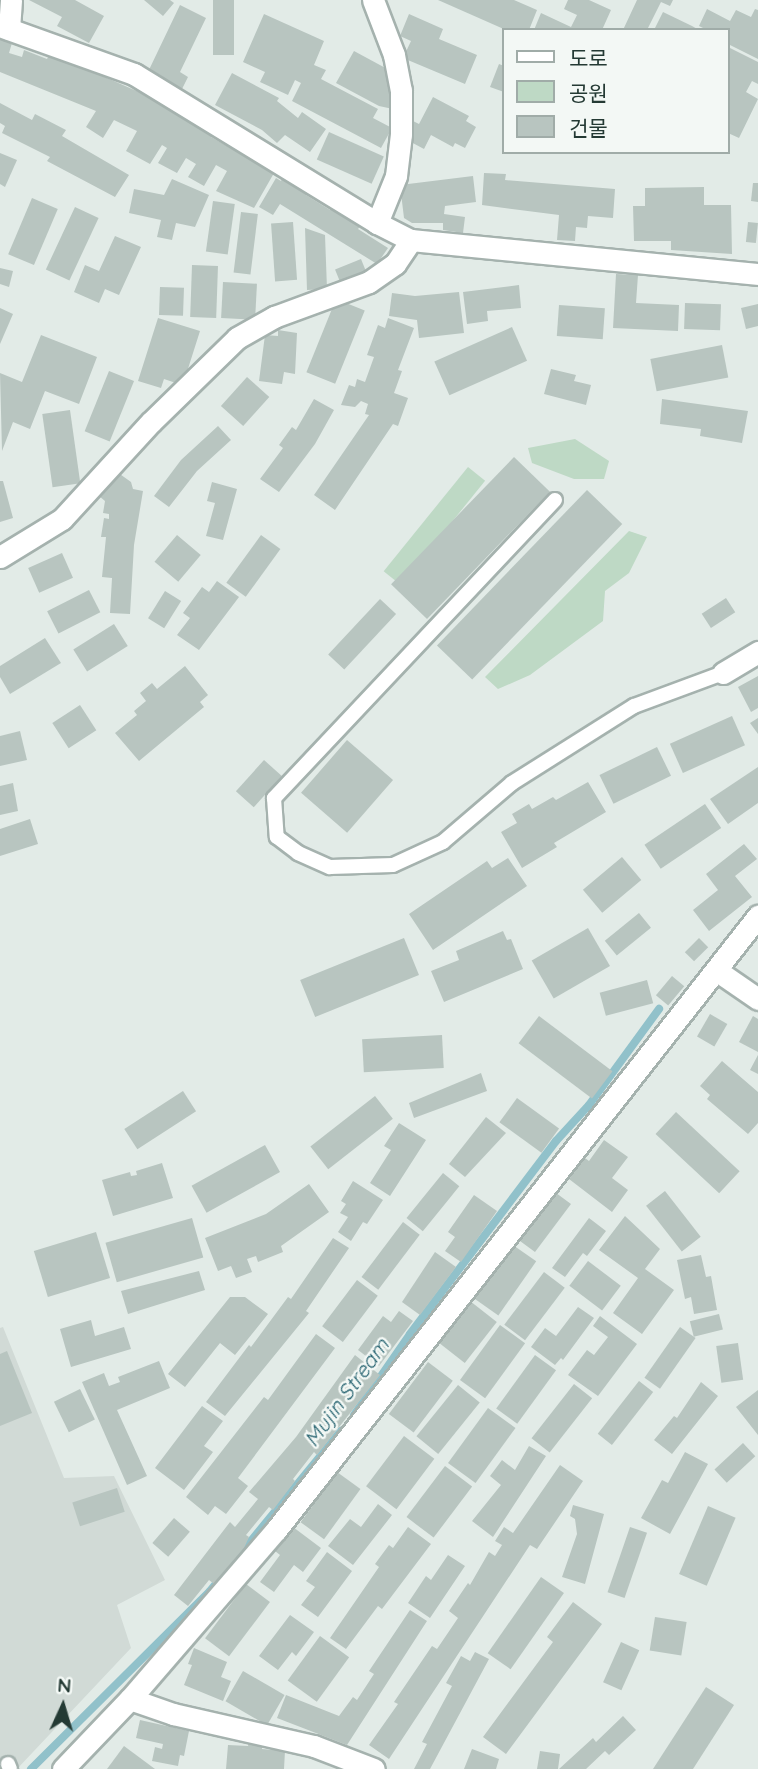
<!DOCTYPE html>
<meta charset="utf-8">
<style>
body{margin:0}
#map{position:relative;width:758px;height:1769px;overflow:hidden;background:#e2ebe7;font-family:Quicksand,"Noto Sans KR",sans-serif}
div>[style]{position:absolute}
.built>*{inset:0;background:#d1dad6}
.green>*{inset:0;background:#bed9c5;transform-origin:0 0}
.stream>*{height:8px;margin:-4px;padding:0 4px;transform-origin:4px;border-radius:4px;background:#91c1ca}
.building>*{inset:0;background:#b8c5c0;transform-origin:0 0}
.roads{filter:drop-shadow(2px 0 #a5b2ae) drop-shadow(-2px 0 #a5b2ae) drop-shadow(0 2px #a5b2ae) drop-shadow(0 -2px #a5b2ae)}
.lane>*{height:14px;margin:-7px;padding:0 7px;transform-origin:7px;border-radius:7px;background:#fff}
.street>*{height:21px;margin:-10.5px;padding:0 10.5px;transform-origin:10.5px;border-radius:10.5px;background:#fff}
.secondary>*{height:21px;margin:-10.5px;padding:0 10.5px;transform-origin:10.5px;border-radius:10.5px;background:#fff}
span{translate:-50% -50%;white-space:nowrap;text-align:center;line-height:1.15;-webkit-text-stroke:5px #f3f8f5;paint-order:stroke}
.water-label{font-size:21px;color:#25626f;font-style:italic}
.legend{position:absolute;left:502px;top:28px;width:228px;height:126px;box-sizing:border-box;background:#f3f8f5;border:2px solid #a0aca8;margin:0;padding:9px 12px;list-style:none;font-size:21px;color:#243a34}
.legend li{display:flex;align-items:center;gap:14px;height:35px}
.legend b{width:35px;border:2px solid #a0aca8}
.north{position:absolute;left:28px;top:1671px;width:70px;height:70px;-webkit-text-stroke:5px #f3f8f5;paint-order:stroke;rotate:4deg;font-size:19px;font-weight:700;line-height:28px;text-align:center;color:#243a34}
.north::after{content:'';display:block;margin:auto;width:24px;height:32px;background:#243a34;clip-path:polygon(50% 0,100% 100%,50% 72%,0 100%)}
</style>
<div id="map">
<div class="built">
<div style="clip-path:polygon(3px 1327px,64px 1478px,114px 1476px,165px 1580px,117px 1605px,131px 1648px,17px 1769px,0 1769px,0 1328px)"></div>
</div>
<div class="green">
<div style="clip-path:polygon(575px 439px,609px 461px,604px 479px,574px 479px,532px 463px,528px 448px)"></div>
<div style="left:468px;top:467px;width:22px;height:134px;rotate:39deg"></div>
<div style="clip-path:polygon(629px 531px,647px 537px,629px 573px,605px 591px,603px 621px,530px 675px,498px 689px,485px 677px)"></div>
</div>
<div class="stream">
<div style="left:354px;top:1415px;width:98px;rotate:-55.3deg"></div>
<div style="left:410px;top:1334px;width:242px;rotate:-52.9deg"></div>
<div style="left:556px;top:1141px;width:49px;rotate:-47.5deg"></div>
<div style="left:589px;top:1105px;width:119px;rotate:-53.9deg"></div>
<div style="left:31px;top:1769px;width:252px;rotate:-44.8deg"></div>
<div style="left:210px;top:1591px;width:207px;rotate:-50.7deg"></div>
</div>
<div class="building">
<div style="clip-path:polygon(29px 0,75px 0,104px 16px,89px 43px,57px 26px,62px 17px)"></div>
<div style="clip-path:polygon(144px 0,170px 0,174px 3px,163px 16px)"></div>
<div style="left:213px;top:0;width:21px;height:55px"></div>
<div style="clip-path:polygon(438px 0,514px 0,537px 10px,529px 30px,506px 30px)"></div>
<div style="clip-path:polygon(568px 0,589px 0,611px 10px,602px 30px,534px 30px,541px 13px,571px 27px,577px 15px,564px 9px)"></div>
<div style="clip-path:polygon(637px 0,673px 0,670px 6px,661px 2px,647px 30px,623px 30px)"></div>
<div style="clip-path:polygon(180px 5px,206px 18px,180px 72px,188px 77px,181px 91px,147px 74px)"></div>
<div style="clip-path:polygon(707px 9px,730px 21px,736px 10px,751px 17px,755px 9px,758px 10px,758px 59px,728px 44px,728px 30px,707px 30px,699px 26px)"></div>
<div style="clip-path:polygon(663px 12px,692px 26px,699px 30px,654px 30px)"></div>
<div style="clip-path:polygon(264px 14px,324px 41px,314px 65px,326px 70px,321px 79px,378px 109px,373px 118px,392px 128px,381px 148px,292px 101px,301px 83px,295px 80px,288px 95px,260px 82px,265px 72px,243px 62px)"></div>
<div style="clip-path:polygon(409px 14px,443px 29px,439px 39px,477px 55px,465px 84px,403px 58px,411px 41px,400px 36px)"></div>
<div style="clip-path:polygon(0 38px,12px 43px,9px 53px,22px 57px,24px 50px,47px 59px,50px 53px,148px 96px,213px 133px,211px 137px,274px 173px,254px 208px,216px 191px,227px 171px,216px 165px,204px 186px,188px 177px,196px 164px,186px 158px,177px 173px,158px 163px,167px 148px,162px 145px,150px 164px,126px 151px,137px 131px,114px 120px,103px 138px,86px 127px,96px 111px,0 72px)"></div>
<div style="clip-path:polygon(728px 47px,758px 62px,758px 84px,752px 81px,746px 92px,758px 99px,739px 138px,728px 133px)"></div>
<div style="clip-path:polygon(354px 51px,391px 71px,393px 109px,379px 106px,336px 83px)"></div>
<div style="clip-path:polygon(499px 64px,504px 66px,504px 92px,490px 87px)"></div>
<div style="clip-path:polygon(232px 73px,279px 98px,277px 101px,298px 118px,302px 112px,326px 129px,310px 152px,285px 135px,277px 143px,262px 130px,215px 105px)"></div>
<div style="clip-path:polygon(433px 97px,469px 116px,466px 121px,476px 127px,465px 148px,455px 143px,453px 147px,431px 135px,424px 149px,409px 141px,411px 120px,419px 124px)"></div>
<div style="clip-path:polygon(0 103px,32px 120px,35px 114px,66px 130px,62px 136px,129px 175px,115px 197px,47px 161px,50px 157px,2px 133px,5px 126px,0 123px)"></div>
<div style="left:329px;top:132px;width:60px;height:30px;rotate:24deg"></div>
<div style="clip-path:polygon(0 153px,17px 160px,5px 187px,0 184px)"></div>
<div style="clip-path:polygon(484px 173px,506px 174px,505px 180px,615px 189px,613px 218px,588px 216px,587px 228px,576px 227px,575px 241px,557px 240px,559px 215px,482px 205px)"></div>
<div style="clip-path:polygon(283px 176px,308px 190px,306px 195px,330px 210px,333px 205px,362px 224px,358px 229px,388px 248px,377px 264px,280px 204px,273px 215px,259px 207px,276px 178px,281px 181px)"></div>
<div style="clip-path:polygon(473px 176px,476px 202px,445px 206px,444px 214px,465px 217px,463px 233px,443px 230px,443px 223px,412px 223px,404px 218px,400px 185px)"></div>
<div style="clip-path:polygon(172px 179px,209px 195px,195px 227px,176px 223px,172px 240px,157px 237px,161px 220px,129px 213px,134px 189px,164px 195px)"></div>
<div style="clip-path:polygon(753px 183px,758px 183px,758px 202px,751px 201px)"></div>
<div style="clip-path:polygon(704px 187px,704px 205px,731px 205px,732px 254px,671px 250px,671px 241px,634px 241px,633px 206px,645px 206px,645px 188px)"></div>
<div style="left:32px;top:198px;width:28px;height:61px;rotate:23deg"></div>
<div style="left:213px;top:201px;width:22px;height:51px;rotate:8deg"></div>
<div style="left:75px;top:207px;width:26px;height:69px;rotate:25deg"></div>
<div style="left:241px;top:212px;width:17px;height:61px;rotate:7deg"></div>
<div style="left:293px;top:222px;width:58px;height:22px;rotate:86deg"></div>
<div style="left:748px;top:222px;width:10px;height:20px;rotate:6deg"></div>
<div style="clip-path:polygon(305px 228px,325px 235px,327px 289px,307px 290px)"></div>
<div style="clip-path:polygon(115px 236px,141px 247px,119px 295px,105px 289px,99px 303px,74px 292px,85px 265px,99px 271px)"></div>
<div style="left:361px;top:259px;width:16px;height:28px;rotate:68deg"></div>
<div style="left:192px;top:265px;width:26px;height:52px;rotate:2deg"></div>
<div style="clip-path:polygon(0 268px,13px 271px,9px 287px,0 284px)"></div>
<div style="clip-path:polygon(616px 274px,638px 275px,636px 303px,679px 305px,678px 331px,613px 328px)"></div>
<div style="left:223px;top:282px;width:34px;height:36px;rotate:3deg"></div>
<div style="clip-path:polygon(519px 285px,521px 308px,487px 311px,488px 321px,467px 324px,463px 292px)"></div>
<div style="left:160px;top:287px;width:24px;height:28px;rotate:2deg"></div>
<div style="clip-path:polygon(459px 292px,464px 333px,419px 338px,417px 320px,389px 316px,392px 293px,415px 296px)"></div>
<div style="left:336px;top:299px;width:31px;height:79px;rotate:22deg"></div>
<div style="left:685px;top:303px;width:36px;height:26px;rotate:2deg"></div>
<div style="clip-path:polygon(758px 304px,758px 326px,746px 329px,741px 308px)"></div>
<div style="left:559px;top:305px;width:46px;height:31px;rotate:4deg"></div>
<div style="clip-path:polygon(0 308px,13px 314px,0 344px)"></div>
<div style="clip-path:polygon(158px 318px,200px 331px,186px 375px,176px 383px,164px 379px,161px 388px,138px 381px)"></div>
<div style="clip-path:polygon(388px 318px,414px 328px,398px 370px,402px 371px,394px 393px,408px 398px,398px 426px,393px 424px,335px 510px,314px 495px,369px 415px,365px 414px,368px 404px,361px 401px,355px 407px,341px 405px,349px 385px,355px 387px,357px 379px,365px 382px,374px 357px,367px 355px,378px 325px,385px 328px)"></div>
<div style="left:512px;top:327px;width:37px;height:85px;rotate:66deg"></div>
<div style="clip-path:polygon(278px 330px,297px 333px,295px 374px,284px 372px,282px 384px,259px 381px,265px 335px,278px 336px)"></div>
<div style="clip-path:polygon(41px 335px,97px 357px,79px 404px,45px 391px,30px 429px,13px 422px,2px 451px,0 373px,22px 382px)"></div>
<div style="left:722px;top:345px;width:33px;height:73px;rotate:79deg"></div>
<div style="clip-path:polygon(551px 369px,576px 375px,574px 381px,591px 385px,586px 405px,544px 394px)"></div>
<div style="left:109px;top:371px;width:27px;height:65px;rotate:22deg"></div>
<div style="left:247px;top:377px;width:30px;height:39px;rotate:42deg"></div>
<div style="clip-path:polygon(314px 399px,334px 410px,315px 444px,279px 492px,260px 479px,283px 448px,279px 445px,292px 427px,296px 430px)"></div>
<div style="clip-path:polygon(662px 399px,748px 411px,742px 443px,700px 436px,701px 429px,660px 424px)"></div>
<div style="left:70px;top:410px;width:74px;height:28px;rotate:82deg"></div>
<div style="clip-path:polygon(218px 426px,231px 440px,197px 471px,169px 507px,154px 496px,181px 460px)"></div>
<div style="left:514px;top:457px;width:50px;height:177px;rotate:44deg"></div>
<div style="clip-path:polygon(117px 472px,131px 482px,133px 489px,143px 491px,134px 545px,130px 614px,110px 613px,112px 578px,102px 577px,106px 537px,101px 537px,104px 518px,109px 519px,109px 514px,103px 513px,105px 501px,99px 496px)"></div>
<div style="clip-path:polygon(0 481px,3px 481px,13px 518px,0 522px)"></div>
<div style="clip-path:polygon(212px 482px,237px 489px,223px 540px,206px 536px,215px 503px,207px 501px)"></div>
<div style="left:587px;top:490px;width:49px;height:216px;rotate:44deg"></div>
<div style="left:177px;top:535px;width:31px;height:35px;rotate:40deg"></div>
<div style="left:261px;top:535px;width:24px;height:59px;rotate:36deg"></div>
<div style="left:62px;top:553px;width:27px;height:37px;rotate:66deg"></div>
<div style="clip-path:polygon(217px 581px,239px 597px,199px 650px,177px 635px,190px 618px,183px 613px,202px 587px,209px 592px)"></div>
<div style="left:89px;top:590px;width:25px;height:47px;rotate:63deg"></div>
<div style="left:165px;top:591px;width:19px;height:32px;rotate:32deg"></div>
<div style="left:726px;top:598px;width:17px;height:29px;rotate:57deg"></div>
<div style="left:380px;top:599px;width:22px;height:76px;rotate:43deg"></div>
<div style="left:114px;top:624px;width:26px;height:48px;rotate:58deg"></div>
<div style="clip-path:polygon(45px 638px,61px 663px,10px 694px,0 677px,0 666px)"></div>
<div style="clip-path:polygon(185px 666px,208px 695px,200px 702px,204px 707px,139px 761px,115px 733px,137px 715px,134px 711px,146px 701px,140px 693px,152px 683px,157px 689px)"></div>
<div style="clip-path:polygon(758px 676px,758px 708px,751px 712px,738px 687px)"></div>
<div style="left:80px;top:705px;width:30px;height:33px;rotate:57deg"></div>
<div style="left:732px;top:716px;width:32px;height:68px;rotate:66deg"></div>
<div style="clip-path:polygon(758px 718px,758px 734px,750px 723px)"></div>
<div style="clip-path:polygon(20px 731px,27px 760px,0 766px,0 736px)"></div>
<div style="left:347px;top:740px;width:61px;height:70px;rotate:41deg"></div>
<div style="left:657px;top:747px;width:32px;height:64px;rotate:64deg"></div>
<div style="left:264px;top:760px;width:24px;height:42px;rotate:42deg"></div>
<div style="clip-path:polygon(758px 767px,758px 803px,728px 824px,710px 799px)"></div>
<div style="clip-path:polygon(588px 782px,606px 812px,554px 843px,557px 847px,522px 868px,501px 832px,517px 823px,512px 814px,529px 804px,532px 809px,553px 797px,556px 800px)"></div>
<div style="clip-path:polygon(13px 783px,18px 811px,0 815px,0 786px)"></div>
<div style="left:705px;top:804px;width:29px;height:73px;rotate:56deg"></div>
<div style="clip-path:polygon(30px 819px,38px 844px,0 856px,0 829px)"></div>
<div style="clip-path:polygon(744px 844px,757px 859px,735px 876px,752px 897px,709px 931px,693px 910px,718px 890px,706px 874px)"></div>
<div style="left:622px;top:857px;width:30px;height:51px;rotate:50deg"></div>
<div style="clip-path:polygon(508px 858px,527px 886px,433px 950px,409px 914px,487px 861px,492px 868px)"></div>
<div style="left:639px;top:913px;width:19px;height:44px;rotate:51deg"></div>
<div style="left:588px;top:928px;width:44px;height:65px;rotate:60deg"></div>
<div style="clip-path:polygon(503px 931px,507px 940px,511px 939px,523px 969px,444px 1002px,431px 971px,459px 960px,456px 951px)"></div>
<div style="left:404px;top:938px;width:40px;height:112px;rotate:68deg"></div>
<div style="left:699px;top:938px;width:13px;height:20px;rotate:45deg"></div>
<div style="left:672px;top:976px;width:16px;height:25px;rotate:40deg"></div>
<div style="left:647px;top:980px;width:24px;height:49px;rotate:75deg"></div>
<div style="left:710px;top:1014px;width:20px;height:26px;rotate:30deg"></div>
<div style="left:539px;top:1016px;width:92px;height:34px;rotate:37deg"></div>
<div style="clip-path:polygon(753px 1016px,758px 1019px,758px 1052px,739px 1042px)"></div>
<div style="left:442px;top:1035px;width:33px;height:80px;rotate:87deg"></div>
<div style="clip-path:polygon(758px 1055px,758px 1074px,750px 1070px)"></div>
<div style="clip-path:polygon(722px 1061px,758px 1092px,758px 1123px,748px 1134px,707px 1099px,710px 1095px,700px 1086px)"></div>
<div style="clip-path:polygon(481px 1073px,487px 1091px,414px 1118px,409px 1103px)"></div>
<div style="left:183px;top:1091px;width:24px;height:70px;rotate:57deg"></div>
<div style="left:375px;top:1096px;width:29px;height:82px;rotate:52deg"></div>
<div style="left:517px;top:1098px;width:52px;height:30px;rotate:36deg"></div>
<div style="left:676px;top:1112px;width:87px;height:30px;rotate:43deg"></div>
<div style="clip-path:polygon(486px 1117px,506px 1133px,465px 1177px,449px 1164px)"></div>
<div style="clip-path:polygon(399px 1123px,426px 1140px,390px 1196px,370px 1183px,391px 1150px,384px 1146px)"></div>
<div style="clip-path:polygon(604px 1140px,628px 1157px,612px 1178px,628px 1190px,612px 1212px,569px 1179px,585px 1158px,589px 1161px)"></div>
<div style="left:265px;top:1145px;width:31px;height:84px;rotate:61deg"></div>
<div style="clip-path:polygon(162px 1163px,173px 1198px,113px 1216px,102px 1180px,130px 1172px,131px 1176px,137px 1175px,136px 1171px)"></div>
<div style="left:443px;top:1173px;width:21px;height:58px;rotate:39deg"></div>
<div style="clip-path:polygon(353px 1181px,383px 1200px,367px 1224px,363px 1222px,351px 1241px,338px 1232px,348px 1217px,340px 1213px,346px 1204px,341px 1201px)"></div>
<div style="clip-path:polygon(309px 1184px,329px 1212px,281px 1246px,283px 1252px,258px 1262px,256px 1256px,247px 1259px,252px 1272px,236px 1278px,231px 1266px,218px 1271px,205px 1238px,266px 1214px)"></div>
<div style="clip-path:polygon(552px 1190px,571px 1204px,535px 1252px,520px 1241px,538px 1216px,535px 1213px)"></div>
<div style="left:665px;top:1191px;width:58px;height:24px;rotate:52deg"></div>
<div style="clip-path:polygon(474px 1195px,497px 1211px,461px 1262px,445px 1251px,455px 1237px,448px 1232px)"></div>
<div style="clip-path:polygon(625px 1216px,660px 1249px,645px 1269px,674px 1290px,642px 1334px,613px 1313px,638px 1278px,599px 1250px)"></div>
<div style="left:192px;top:1218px;width:41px;height:90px;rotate:74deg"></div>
<div style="clip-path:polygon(589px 1218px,606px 1231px,587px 1256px,583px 1253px,565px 1277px,552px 1268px)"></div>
<div style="left:403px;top:1222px;width:21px;height:69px;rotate:37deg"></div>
<div style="left:96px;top:1232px;width:48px;height:65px;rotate:73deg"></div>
<div style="clip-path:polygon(333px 1238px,349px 1248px,306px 1311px,309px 1313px,225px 1416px,206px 1402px,249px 1345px,251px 1347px,288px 1297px,291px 1299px)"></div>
<div style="left:510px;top:1243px;width:32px;height:66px;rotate:35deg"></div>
<div style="clip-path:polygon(435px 1252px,456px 1267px,420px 1315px,402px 1302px)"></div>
<div style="clip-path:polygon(701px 1255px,706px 1277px,711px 1276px,717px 1310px,694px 1314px,691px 1297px,685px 1299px,677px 1260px)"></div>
<div style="left:588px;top:1261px;width:41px;height:31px;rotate:37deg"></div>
<div style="clip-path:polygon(199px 1271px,205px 1290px,128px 1314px,121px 1291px)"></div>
<div style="left:544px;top:1272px;width:26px;height:66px;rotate:37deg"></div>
<div style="left:357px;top:1280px;width:26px;height:58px;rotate:37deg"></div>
<div style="clip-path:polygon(230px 1297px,245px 1297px,268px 1314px,235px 1355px,220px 1343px,185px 1387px,168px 1374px)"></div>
<div style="left:470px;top:1301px;width:34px;height:52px;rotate:38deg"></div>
<div style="clip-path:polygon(578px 1307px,594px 1318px,563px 1360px,561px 1358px,555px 1365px,531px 1347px,545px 1328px,556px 1336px)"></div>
<div style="clip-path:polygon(399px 1311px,413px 1321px,379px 1366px,358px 1350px,383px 1316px,391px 1322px)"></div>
<div style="left:719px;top:1314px;width:16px;height:30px;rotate:76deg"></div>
<div style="clip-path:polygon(600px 1316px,637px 1344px,598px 1396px,568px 1375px,587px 1350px,594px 1355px,608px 1337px,593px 1326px)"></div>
<div style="clip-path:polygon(91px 1320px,95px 1336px,124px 1327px,131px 1349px,71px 1367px,60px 1329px)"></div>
<div style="left:500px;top:1325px;width:31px;height:68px;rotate:36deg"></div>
<div style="left:680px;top:1327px;width:19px;height:62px;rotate:35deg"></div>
<div style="clip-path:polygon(316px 1334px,335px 1348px,238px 1478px,248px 1486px,226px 1514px,215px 1506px,208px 1515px,186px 1497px,264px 1397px,268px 1400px)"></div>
<div style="left:738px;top:1343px;width:37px;height:22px;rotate:82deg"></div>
<div style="clip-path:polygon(7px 1351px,32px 1413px,0 1426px,0 1354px)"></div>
<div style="clip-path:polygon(355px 1355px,380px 1375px,317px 1455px,314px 1452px,293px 1479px,295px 1481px,273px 1510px,269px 1507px,246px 1535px,249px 1537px,244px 1548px,214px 1584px,209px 1580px,188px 1606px,174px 1595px,230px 1522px,235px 1527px,258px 1499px,249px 1492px,296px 1437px)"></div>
<div style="left:535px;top:1355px;width:26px;height:66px;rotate:36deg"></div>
<div style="clip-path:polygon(159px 1361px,170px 1388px,117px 1410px,147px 1476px,127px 1485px,82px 1382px,104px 1373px,109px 1386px,120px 1382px,118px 1377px)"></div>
<div style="left:428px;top:1362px;width:31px;height:65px;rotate:37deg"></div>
<div style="left:639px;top:1381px;width:18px;height:67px;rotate:38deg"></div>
<div style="clip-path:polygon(701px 1382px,718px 1396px,672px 1454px,654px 1440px,674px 1416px,677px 1418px)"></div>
<div style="left:574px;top:1384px;width:23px;height:69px;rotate:38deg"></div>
<div style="left:458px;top:1385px;width:28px;height:66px;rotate:39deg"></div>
<div style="left:80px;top:1389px;width:34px;height:29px;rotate:64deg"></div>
<div style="clip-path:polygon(758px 1390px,758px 1435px,736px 1407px)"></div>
<div style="clip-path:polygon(202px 1406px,223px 1421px,204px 1446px,213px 1452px,184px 1490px,155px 1468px)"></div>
<div style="left:488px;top:1408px;width:34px;height:68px;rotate:36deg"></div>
<div style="left:404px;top:1436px;width:38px;height:63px;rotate:37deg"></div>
<div style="left:743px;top:1443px;width:18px;height:39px;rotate:47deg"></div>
<div style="clip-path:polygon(529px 1446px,546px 1456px,493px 1537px,472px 1521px,501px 1485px,490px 1476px,502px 1460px,515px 1470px)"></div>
<div style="clip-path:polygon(685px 1452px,708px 1464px,670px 1534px,641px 1518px,662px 1480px,668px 1483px)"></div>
<div style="clip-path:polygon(560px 1465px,583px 1481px,537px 1549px,530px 1545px,389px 1759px,369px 1745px,398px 1704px,394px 1702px,432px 1646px,437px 1649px,458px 1618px,449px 1611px,468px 1583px,470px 1585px,489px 1552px,495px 1556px,502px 1545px,495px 1541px,504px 1527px,513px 1533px)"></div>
<div style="left:445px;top:1466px;width:34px;height:64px;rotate:37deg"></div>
<div style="left:337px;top:1472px;width:29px;height:62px;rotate:36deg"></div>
<div style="left:117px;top:1488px;width:25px;height:47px;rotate:72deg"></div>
<div style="clip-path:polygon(378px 1504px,392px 1515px,353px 1565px,328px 1546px,350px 1519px,361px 1527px)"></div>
<div style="clip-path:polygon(573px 1505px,604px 1514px,585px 1584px,562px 1577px,577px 1534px,575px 1519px,570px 1516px)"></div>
<div style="left:708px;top:1506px;width:30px;height:74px;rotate:23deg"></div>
<div style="left:174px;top:1518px;width:21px;height:33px;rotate:41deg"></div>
<div style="clip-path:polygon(293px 1527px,321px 1548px,303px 1572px,294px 1565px,274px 1592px,260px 1582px,280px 1555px,275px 1551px)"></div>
<div style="clip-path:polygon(408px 1527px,431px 1544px,382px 1609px,378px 1606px,346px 1649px,330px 1638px,379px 1567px,375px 1564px,389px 1545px,393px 1548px)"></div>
<div style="left:630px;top:1527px;width:18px;height:69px;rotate:19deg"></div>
<div style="clip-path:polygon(327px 1552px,352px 1571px,318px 1617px,301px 1605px,315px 1587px,306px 1581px)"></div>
<div style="clip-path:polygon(448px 1555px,465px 1566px,430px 1618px,408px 1603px,426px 1576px,431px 1580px)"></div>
<div style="left:541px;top:1577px;width:28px;height:93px;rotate:35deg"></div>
<div style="left:246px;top:1584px;width:30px;height:68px;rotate:37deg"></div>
<div style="clip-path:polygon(573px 1602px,602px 1624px,506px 1754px,483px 1737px,553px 1642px,547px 1637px)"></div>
<div style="clip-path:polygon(410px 1610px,427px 1621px,347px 1745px,277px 1718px,286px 1695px,339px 1716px,353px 1697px,357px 1700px,374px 1674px,369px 1671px)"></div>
<div style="clip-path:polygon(290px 1615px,314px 1632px,296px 1656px,292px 1652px,278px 1670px,259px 1656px)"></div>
<div style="left:655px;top:1617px;width:32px;height:34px;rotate:9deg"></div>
<div style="left:320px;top:1636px;width:36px;height:55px;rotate:36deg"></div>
<div style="left:621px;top:1642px;width:20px;height:44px;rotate:24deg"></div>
<div style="clip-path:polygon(194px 1648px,227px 1662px,221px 1677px,231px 1681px,223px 1701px,184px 1685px,192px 1665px,188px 1664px)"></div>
<div style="clip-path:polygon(475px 1652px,489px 1659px,430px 1769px,414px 1769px,427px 1744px,422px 1742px,452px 1686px,446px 1683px,461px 1656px,470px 1661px)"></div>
<div style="left:243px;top:1671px;width:48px;height:35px;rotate:30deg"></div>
<div style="clip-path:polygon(706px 1687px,734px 1705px,693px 1769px,653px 1769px)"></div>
<div style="clip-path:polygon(623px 1716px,636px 1730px,609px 1755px,605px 1751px,586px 1769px,559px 1769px,593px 1738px,596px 1742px)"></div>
<div style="clip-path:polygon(140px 1720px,189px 1731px,184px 1756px,180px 1755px,178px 1766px,152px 1761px,155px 1747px,162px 1749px,163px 1744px,136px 1738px)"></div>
<div style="clip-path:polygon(249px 1742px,262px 1743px,262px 1749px,285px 1751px,284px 1769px,226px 1769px,228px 1745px,248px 1746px)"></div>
<div style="clip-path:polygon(124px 1746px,155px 1769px,107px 1769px)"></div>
<div style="clip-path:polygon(472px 1749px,499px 1759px,496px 1769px,464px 1769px)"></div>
<div style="clip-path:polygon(540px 1751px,560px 1754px,558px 1769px,537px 1769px)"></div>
</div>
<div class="roads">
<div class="lane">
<div style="left:555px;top:500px;width:410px;rotate:133.3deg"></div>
<div style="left:274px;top:798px;width:39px;rotate:86deg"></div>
<div style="left:277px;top:837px;width:26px;rotate:37deg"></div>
<div style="left:298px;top:853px;width:35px;rotate:24deg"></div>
<div style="left:330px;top:867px;width:63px;rotate:-1.8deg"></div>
<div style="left:393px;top:865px;width:55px;rotate:-24.7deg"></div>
<div style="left:443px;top:842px;width:91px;rotate:-40.5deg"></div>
<div style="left:512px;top:783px;width:144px;rotate:-32.3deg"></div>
<div style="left:634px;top:706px;width:95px;rotate:-20.3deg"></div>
<div style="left:8px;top:1764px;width:5px;rotate:68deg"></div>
</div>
<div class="street">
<div style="left:373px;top:0;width:59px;rotate:69.1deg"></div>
<div style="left:394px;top:55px;width:36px;rotate:79deg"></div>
<div style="left:401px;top:90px;width:44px;rotate:90deg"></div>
<div style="left:401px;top:134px;width:42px;rotate:96.8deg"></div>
<div style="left:396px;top:176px;width:51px;rotate:112deg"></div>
<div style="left:9px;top:29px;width:29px;rotate:-86deg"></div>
<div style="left:0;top:557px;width:73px;rotate:-31.5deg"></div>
<div style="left:62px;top:519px;width:132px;rotate:-47.5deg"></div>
<div style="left:151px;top:422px;width:120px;rotate:-44.3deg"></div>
<div style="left:237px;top:338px;width:43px;rotate:-29.6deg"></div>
<div style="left:274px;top:317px;width:101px;rotate:-20.2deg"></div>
<div style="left:369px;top:282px;width:32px;rotate:-35deg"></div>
<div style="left:395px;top:264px;width:29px;rotate:-56deg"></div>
<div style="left:723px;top:673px;width:41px;rotate:-31deg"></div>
<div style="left:716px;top:970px;width:51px;rotate:34.6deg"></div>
<div style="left:130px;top:1699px;width:46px;rotate:19.2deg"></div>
<div style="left:173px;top:1714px;width:145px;rotate:12.8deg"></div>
<div style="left:314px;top:1746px;width:64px;rotate:21deg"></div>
<div style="left:63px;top:1769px;width:97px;rotate:-46.3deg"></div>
<div style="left:130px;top:1699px;width:223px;rotate:-49.2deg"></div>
<div style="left:276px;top:1530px;width:781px;rotate:-51.87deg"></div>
</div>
<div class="secondary">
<div style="left:0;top:26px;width:142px;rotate:19.7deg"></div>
<div style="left:134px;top:74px;width:285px;rotate:31.5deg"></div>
<div style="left:377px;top:223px;width:38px;rotate:27deg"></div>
<div style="left:411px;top:240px;width:349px;rotate:5.6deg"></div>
</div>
</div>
<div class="water-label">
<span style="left:346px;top:1392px;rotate:-54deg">Mujin Stream</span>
</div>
<ul class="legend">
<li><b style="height:9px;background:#fff"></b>도로</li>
<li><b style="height:19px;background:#bed9c5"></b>공원</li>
<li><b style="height:19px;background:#b8c5c0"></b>건물</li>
</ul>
<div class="north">N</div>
</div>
